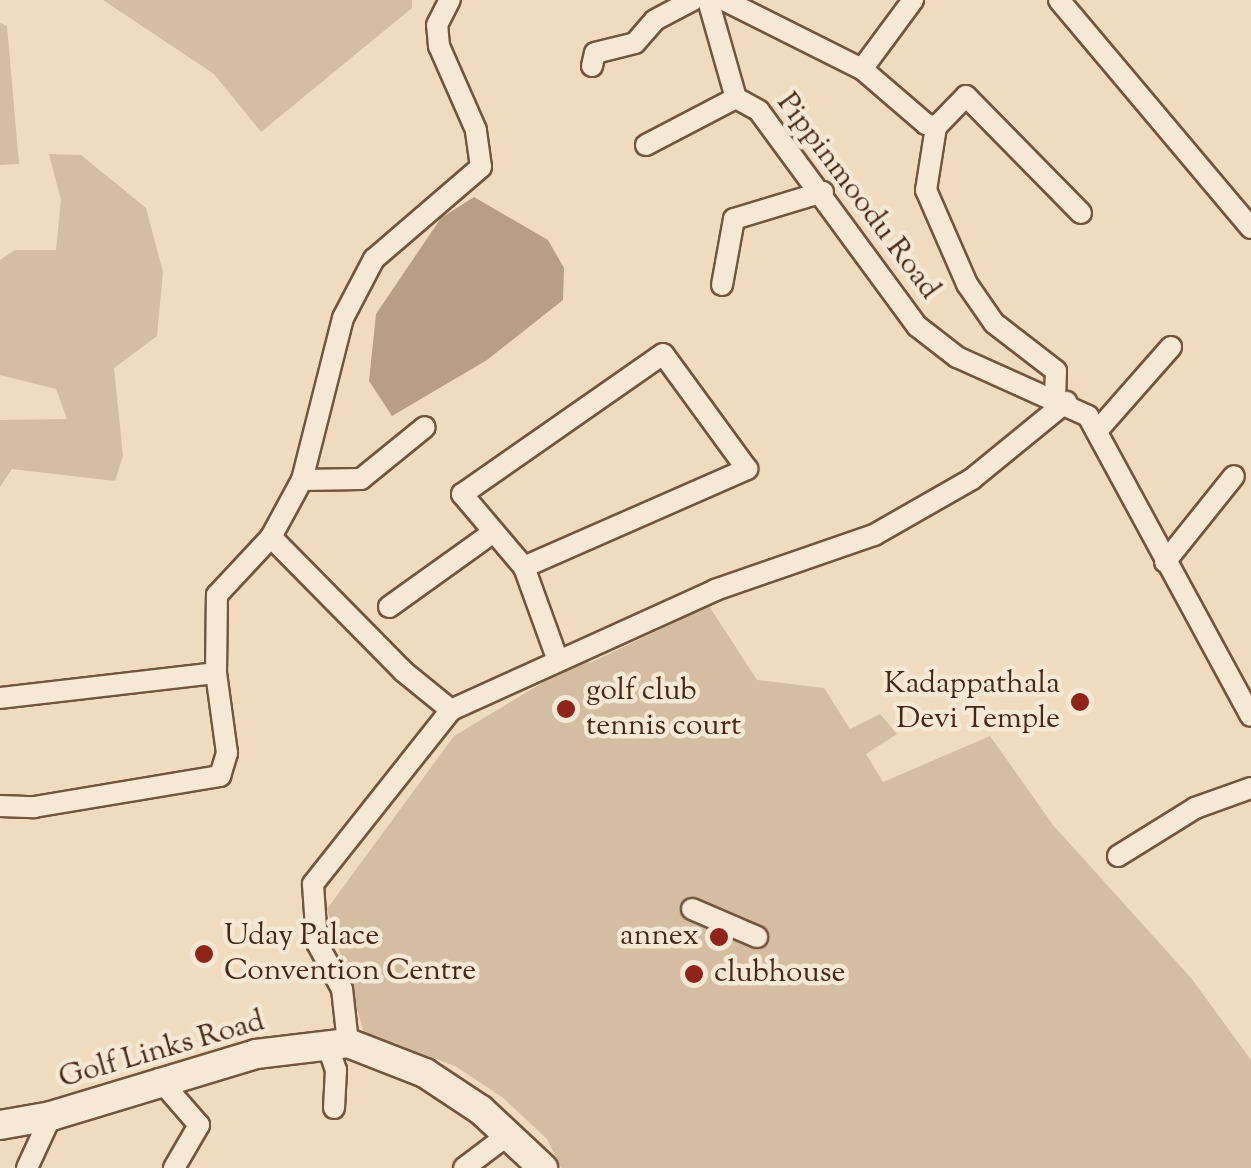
<!DOCTYPE html>
<style>
body{margin:0}
#map{position:relative;width:1251px;height:1168px;overflow:hidden;background:#f0dbbe;font-family:"Sorts Mill Goudy",serif}
div>[style]{position:absolute}
.green>*{inset:0;background:#d4bda1}
.water>*{inset:0;background:#b79e84}
.roads{filter:drop-shadow(2px 0 #73553e) drop-shadow(-2px 0 #73553e) drop-shadow(0 2px #73553e) drop-shadow(0 -2px #73553e)}
.street>*{height:20px;margin:-10px;padding:0 10px;transform-origin:10px;border-radius:10px;background:#f5e8d5}
.secondary>*{height:28px;margin:-14px;padding:0 14px;transform-origin:14px;border-radius:14px;background:#f5e8d5}
.dots>*{width:28px;height:28px;translate:-50% -50%;box-sizing:border-box;border:5px solid #f5e8d5;border-radius:50%}
span{translate:-50% -50%;white-space:nowrap;text-align:center;line-height:1.15;-webkit-text-stroke:9px #f5e8d5;paint-order:stroke}
.street-label{font-size:30px;color:#492813}
.poi-label{font-size:30px;color:#492813}
.right{translate:-100% -50%;text-align:right}
.left{translate:0 -50%;text-align:left}
</style>
<div id="map">
<div class="green">
<div style="clip-path:polygon(103px 0,412px 0,412px 8px,261px 132px,214px 74px)"></div>
<div style="clip-path:polygon(0 23px,7px 26px,19px 164px,0 165px)"></div>
<div style="clip-path:polygon(49px 154px,81px 155px,146px 208px,163px 272px,157px 336px,114px 368px,123px 456px,115px 481px,12px 469px,0 487px,0 420px,67px 419px,56px 389px,0 375px,0 260px,15px 250px,56px 250px,61px 200px)"></div>
<div style="clip-path:polygon(709px 606px,757px 680px,824px 688px,850px 729px,880px 714px,897px 734px,866px 754px,883px 782px,990px 736px,1053px 825px,1191px 978px,1251px 1060px,1251px 1168px,561px 1168px,547px 1139px,502px 1097px,455px 1066px,364px 1033px,327px 909px,454px 736px,585px 657px,590px 663px)"></div>
</div>
<div class="water">
<div style="clip-path:polygon(474px 197px,548px 240px,564px 268px,563px 300px,487px 360px,392px 416px,369px 381px,376px 314px,441px 218px)"></div>
</div>
<div class="roads">
<div class="street">
<div style="left:708px;top:0;width:102px;rotate:74.1deg"></div>
<div style="left:736px;top:98px;width:26px;rotate:29deg"></div>
<div style="left:759px;top:111px;width:267px;rotate:53.7deg"></div>
<div style="left:917px;top:326px;width:51px;rotate:37.8deg"></div>
<div style="left:957px;top:357px;width:144px;rotate:24.2deg"></div>
<div style="left:1088px;top:416px;width:341px;rotate:61.5deg"></div>
<div style="left:724px;top:0;width:154px;rotate:26.6deg"></div>
<div style="left:862px;top:69px;width:84px;rotate:40.7deg"></div>
<div style="left:926px;top:124px;width:10px;rotate:17deg"></div>
<div style="left:936px;top:127px;width:43px;rotate:-45.9deg"></div>
<div style="left:966px;top:96px;width:164px;rotate:45.5deg"></div>
<div style="left:1059px;top:0;width:298px;rotate:49.9deg"></div>
<div style="left:592px;top:66px;width:13px;rotate:-77deg"></div>
<div style="left:595px;top:53px;width:41px;rotate:-14deg"></div>
<div style="left:635px;top:43px;width:30px;rotate:-49deg"></div>
<div style="left:655px;top:20px;width:43px;rotate:-27.8deg"></div>
<div style="left:862px;top:69px;width:86px;rotate:-53.5deg"></div>
<div style="left:936px;top:127px;width:64px;rotate:99deg"></div>
<div style="left:926px;top:190px;width:103px;rotate:66.4deg"></div>
<div style="left:967px;top:284px;width:47px;rotate:55.3deg"></div>
<div style="left:994px;top:323px;width:78px;rotate:37.7deg"></div>
<div style="left:1056px;top:371px;width:27px;rotate:92deg"></div>
<div style="left:646px;top:145px;width:102px;rotate:-27.6deg"></div>
<div style="left:722px;top:285px;width:67px;rotate:-79.7deg"></div>
<div style="left:734px;top:219px;width:93px;rotate:-16.9deg"></div>
<div style="left:1097px;top:431px;width:112px;rotate:-48.6deg"></div>
<div style="left:302px;top:480px;width:59px;rotate:-1deg"></div>
<div style="left:361px;top:479px;width:82px;rotate:-39.1deg"></div>
<div style="left:271px;top:537px;width:188px;rotate:45.4deg"></div>
<div style="left:403px;top:671px;width:62px;rotate:39.1deg"></div>
<div style="left:1165px;top:562px;width:110px;rotate:-51.3deg"></div>
<div style="left:524px;top:567px;width:244px;rotate:-23.7deg"></div>
<div style="left:747px;top:469px;width:142px;rotate:-126.1deg"></div>
<div style="left:663px;top:354px;width:245px;rotate:145.1deg"></div>
<div style="left:462px;top:494px;width:96px;rotate:49.7deg"></div>
<div style="left:524px;top:567px;width:97px;rotate:70.1deg"></div>
<div style="left:389px;top:607px;width:125px;rotate:-35.6deg"></div>
<div style="left:0;top:698px;width:217px;rotate:-6.6deg"></div>
<div style="left:0;top:806px;width:34px;rotate:2deg"></div>
<div style="left:34px;top:807px;width:189px;rotate:-9.5deg"></div>
<div style="left:220px;top:776px;width:24px;rotate:-73deg"></div>
<div style="left:227px;top:753px;width:81px;rotate:-97.8deg"></div>
<div style="left:216px;top:673px;width:78px;rotate:-89.3deg"></div>
<div style="left:217px;top:595px;width:79px;rotate:-47deg"></div>
<div style="left:271px;top:537px;width:65px;rotate:-61.5deg"></div>
<div style="left:302px;top:480px;width:167px;rotate:-75.8deg"></div>
<div style="left:343px;top:318px;width:67px;rotate:-62.3deg"></div>
<div style="left:374px;top:259px;width:141px;rotate:-40.7deg"></div>
<div style="left:481px;top:167px;width:37px;rotate:-98deg"></div>
<div style="left:476px;top:130px;width:92px;rotate:-113.8deg"></div>
<div style="left:439px;top:46px;width:21px;rotate:-95deg"></div>
<div style="left:437px;top:25px;width:28px;rotate:-63deg"></div>
<div style="left:1118px;top:856px;width:91px;rotate:-31.9deg"></div>
<div style="left:1195px;top:808px;width:59px;rotate:-19.7deg"></div>
<div style="left:692px;top:909px;width:71px;rotate:23.3deg"></div>
<div style="left:348px;top:1043px;width:54px;rotate:-96.3deg"></div>
<div style="left:342px;top:989px;width:52px;rotate:-118.5deg"></div>
<div style="left:317px;top:943px;width:59px;rotate:-93.9deg"></div>
<div style="left:313px;top:884px;width:222px;rotate:-51.6deg"></div>
<div style="left:451px;top:710px;width:290px;rotate:-24.4deg"></div>
<div style="left:715px;top:590px;width:168px;rotate:-19.1deg"></div>
<div style="left:874px;top:535px;width:113px;rotate:-29.7deg"></div>
<div style="left:972px;top:479px;width:122px;rotate:-39.3deg"></div>
<div style="left:327px;top:1044px;width:28px;rotate:71deg"></div>
<div style="left:336px;top:1070px;width:38px;rotate:93deg"></div>
<div style="left:159px;top:1079px;width:61px;rotate:49deg"></div>
<div style="left:199px;top:1125px;width:50px;rotate:120.2deg"></div>
<div style="left:27px;top:1168px;width:57px;rotate:-65.2deg"></div>
<div style="left:464px;top:1168px;width:56px;rotate:-37.1deg"></div>
</div>
<div class="secondary">
<div style="left:0;top:1125px;width:52px;rotate:-10deg"></div>
<div style="left:51px;top:1116px;width:214px;rotate:-16.8deg"></div>
<div style="left:256px;top:1054px;width:93px;rotate:-6.8deg"></div>
<div style="left:348px;top:1043px;width:83px;rotate:21.3deg"></div>
<div style="left:425px;top:1073px;width:67px;rotate:33.5deg"></div>
<div style="left:481px;top:1110px;width:85px;rotate:43.1deg"></div>
</div>
</div>
<div class="dots">
<div style="left:1080px;top:702px;background:#8f2418"></div>
<div style="left:566px;top:709px;background:#8f2418"></div>
<div style="left:719px;top:937px;background:#8f2418"></div>
<div style="left:204px;top:954px;background:#8f2418"></div>
<div style="left:694px;top:974px;background:#8f2418"></div>
</div>
<div class="street-label">
<span style="left:857px;top:197px;rotate:53deg">Pippinmoodu Road</span>
<span style="left:162px;top:1051px;rotate:-16deg">Golf Links Road</span>
</div>
<div class="poi-label">
<span class="right" style="left:1060px;top:702px">Kadappathala<br>Devi Temple</span>
<span class="left" style="left:586px;top:709px">golf club<br>tennis court</span>
<span class="left" style="left:224px;top:954px">Uday Palace<br>Convention Centre</span>
<span class="right" style="left:699px;top:937px">annex</span>
<span class="left" style="left:714px;top:974px">clubhouse</span>
</div>
</div>
